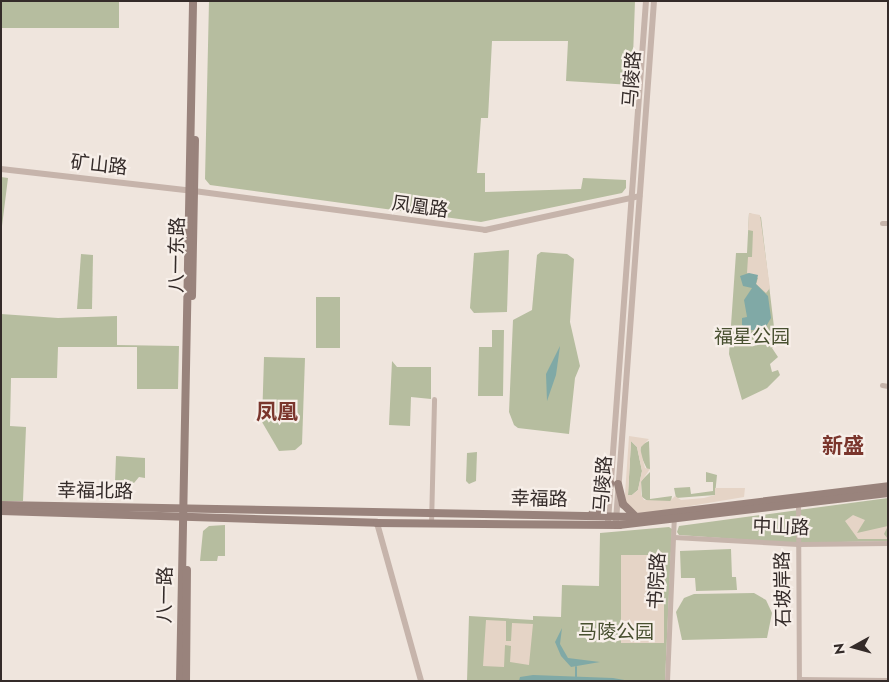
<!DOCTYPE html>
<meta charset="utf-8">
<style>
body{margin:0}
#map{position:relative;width:889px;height:682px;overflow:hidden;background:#efe5dd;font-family:Jost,"Noto Sans SC",sans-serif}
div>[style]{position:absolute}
.green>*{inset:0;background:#b6bd9f;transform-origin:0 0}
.plaza>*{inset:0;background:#e5d4c6;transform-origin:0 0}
.water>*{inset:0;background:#80a9a6}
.stream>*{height:2px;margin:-1px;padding:0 1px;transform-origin:1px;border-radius:1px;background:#80a9a6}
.minor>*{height:5px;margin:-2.5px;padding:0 2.5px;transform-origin:2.5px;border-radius:2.5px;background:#c6b4ab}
.tertiary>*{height:6px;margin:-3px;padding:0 3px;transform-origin:3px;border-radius:3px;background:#c6b4ab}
.secondary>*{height:8px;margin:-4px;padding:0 4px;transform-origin:4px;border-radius:4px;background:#99837c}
span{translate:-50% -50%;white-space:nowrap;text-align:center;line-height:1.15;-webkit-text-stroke:4.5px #f7efe9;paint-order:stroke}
.street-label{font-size:19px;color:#342b29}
.park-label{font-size:19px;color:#485030}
.quarter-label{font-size:21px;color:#7a352c;font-weight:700}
.frame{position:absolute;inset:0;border:2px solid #342b29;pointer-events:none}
.north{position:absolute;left:829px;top:622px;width:50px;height:50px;-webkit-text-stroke:4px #f7efe9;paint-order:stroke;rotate:263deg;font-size:14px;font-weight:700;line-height:20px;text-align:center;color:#342b29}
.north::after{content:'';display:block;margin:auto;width:18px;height:22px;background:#342b29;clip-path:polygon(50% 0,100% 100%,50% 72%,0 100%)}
</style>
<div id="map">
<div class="green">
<div style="left:1px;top:1px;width:118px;height:27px"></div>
<div style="clip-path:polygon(209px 1px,635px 1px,632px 85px,566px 81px,568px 41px,492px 41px,488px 118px,481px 118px,477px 173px,485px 173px,485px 192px,581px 189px,583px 178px,626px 180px,626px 188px,622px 193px,481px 222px,210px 185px,205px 179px)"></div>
<div style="clip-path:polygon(1px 177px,8px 178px,1px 234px)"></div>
<div style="clip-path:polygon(749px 213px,761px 217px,776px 344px,772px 348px,778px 357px,770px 364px,772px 372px,778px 370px,780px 375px,767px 388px,742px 400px,729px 354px,736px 253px,747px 253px)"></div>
<div style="clip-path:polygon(509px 250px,507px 312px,474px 313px,470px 308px,474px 253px)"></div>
<div style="clip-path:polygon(541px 252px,567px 254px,574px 259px,570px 322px,580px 366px,575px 378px,569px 434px,518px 428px,514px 425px,509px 412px,513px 320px,532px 310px,537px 255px)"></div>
<div style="clip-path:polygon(81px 254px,93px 255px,92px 309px,77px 309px)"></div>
<div style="left:316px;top:297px;width:24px;height:51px"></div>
<div style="clip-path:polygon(1px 314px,58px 318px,117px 316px,117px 345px,179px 346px,178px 389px,137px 389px,137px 347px,58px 347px,57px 378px,11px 378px,10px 426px,26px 427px,23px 501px,1px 501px)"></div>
<div style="clip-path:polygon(492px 330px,504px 330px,503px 396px,478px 396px,479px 347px,492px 347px)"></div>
<div style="clip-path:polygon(264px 357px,305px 358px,302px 444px,295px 450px,279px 451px,262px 422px)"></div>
<div style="clip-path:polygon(392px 361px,397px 367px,431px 367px,431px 399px,411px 397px,410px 426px,389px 425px)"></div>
<div style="clip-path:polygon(631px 441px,637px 447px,642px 471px,638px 490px,632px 495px,628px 495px)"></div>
<div style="clip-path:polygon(649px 441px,650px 469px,647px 469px,640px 454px,641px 445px)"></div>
<div style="clip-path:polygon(477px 452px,476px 481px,469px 484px,466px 481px,467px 453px)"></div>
<div style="clip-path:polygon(116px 456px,145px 458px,145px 478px,139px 477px,134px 483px,115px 482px)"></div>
<div style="clip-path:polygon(650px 472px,650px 499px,672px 496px,671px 501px,649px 502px,642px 497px,641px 481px)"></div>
<div style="clip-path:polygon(706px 472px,717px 475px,715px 495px,676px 498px,674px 488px,690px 487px,691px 494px,713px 491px,713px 482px,706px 482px)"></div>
<div style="clip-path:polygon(888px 498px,888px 541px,794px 543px,679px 535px,677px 532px,679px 526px)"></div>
<div style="clip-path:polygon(225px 525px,225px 556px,218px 556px,217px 561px,200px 561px,203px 531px,209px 526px)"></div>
<div style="clip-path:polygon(669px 527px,672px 529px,665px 681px,467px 681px,469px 616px,533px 620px,533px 616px,561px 617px,562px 585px,599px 586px,600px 533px)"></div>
<div style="clip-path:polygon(731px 549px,732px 577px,736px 577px,737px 590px,696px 591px,695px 578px,681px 578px,680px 551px)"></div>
<div style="clip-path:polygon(754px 593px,766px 600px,772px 613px,767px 638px,682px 640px,676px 612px,684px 598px,694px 594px)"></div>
</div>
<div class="plaza">
<div style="clip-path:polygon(749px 213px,760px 215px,770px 288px,766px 293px,756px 284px,758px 278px,747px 273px,748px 257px,752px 257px,753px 231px,748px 230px)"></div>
<div style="clip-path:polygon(evenodd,629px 436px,649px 439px,640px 448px,645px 468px,650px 469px,641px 482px,641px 494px,644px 500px,670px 501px,675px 496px,681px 500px,704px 498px,715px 495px,715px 488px,745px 488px,744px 497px,636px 515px,625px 501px,625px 494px,629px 436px,631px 441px,637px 447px,642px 471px,638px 490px,632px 495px,628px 495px,631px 441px)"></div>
<div style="clip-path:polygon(853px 515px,865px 520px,857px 533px,888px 526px,884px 534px,888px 539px,858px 539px,845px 521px)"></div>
<div style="left:621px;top:555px;width:43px;height:88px"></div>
<div style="clip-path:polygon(486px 620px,506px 621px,506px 641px,511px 641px,512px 623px,533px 624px,529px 665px,510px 662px,511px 646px,505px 645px,504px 667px,483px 666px)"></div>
</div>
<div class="water">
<div style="clip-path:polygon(749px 273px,758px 275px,756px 284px,768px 296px,771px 318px,764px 330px,749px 330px,742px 325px,742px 318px,747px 317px,744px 300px,752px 288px,743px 286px,740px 276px)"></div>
<div style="clip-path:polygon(560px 346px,556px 375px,547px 401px,546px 374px)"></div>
<div style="clip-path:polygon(562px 628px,560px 644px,568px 658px,600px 662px,571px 667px,561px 656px,555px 642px)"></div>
<div style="clip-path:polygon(533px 675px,613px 678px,630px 681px,519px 681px,520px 677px)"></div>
</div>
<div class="stream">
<div style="left:576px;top:678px;width:11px;rotate:-90deg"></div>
</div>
<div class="minor">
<div style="left:882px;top:223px;width:6px"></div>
<div style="left:882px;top:385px;width:6px;rotate:9deg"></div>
<div style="left:798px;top:501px;width:180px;rotate:89.7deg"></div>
<div style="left:431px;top:524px;width:125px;rotate:-88.6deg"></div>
<div style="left:674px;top:537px;width:124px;rotate:3.2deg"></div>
<div style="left:798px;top:544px;width:90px;rotate:-0.6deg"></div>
<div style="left:799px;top:679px;width:89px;rotate:0.6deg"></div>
<div style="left:667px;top:681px;width:165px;rotate:-87.6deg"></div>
</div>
<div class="tertiary">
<div style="left:1px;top:169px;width:194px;rotate:6.5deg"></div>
<div style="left:194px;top:191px;width:294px;rotate:7.6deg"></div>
<div style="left:485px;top:230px;width:158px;rotate:-12.4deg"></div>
<div style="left:608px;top:521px;width:521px;rotate:-85.82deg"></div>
<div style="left:616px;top:521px;width:521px;rotate:-85.82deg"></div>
<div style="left:377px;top:523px;width:164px;rotate:74.4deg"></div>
</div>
<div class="secondary">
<div style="left:192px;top:296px;width:156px;rotate:-88.9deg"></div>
<div style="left:618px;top:484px;width:21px;rotate:76deg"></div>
<div style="left:623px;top:504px;width:17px;rotate:45deg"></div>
<div style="left:1px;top:505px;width:636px;rotate:1.08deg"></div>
<div style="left:637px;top:517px;width:253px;rotate:-7deg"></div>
<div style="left:1px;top:511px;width:376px;rotate:1.8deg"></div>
<div style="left:377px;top:523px;width:242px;rotate:0.5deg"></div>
<div style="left:619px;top:525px;width:271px;rotate:-6.8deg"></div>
<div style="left:592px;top:514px;width:10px;rotate:-29deg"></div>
<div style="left:601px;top:509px;width:27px;rotate:-70deg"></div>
<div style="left:180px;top:681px;width:680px;rotate:-88.9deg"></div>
<div style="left:186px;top:681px;width:111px;rotate:-89.5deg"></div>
</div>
<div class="street-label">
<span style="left:632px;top:79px;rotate:-86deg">马陵路</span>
<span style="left:99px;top:165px;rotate:6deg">矿山路</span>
<span style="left:420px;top:207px;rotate:8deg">凤凰路</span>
<span style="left:177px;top:255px;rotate:-89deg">八一东路</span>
<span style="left:603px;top:484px;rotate:-86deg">马陵路</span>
<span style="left:95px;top:491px;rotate:1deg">幸福北路</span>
<span style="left:539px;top:499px;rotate:1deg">幸福路</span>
<span style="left:781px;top:527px;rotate:2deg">中山路</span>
<span style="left:657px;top:581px;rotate:-87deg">书院路</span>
<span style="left:783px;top:589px;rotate:-91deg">石坡岸路</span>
<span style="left:165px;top:595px;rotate:-89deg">八一路</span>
</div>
<div class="park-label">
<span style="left:752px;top:337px">福星公园</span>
<span style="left:616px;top:632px">马陵公园</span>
</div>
<div class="quarter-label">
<span style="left:277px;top:412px">凤凰</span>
<span style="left:843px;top:446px">新盛</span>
</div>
<div class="frame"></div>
<div class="north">N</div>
</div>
